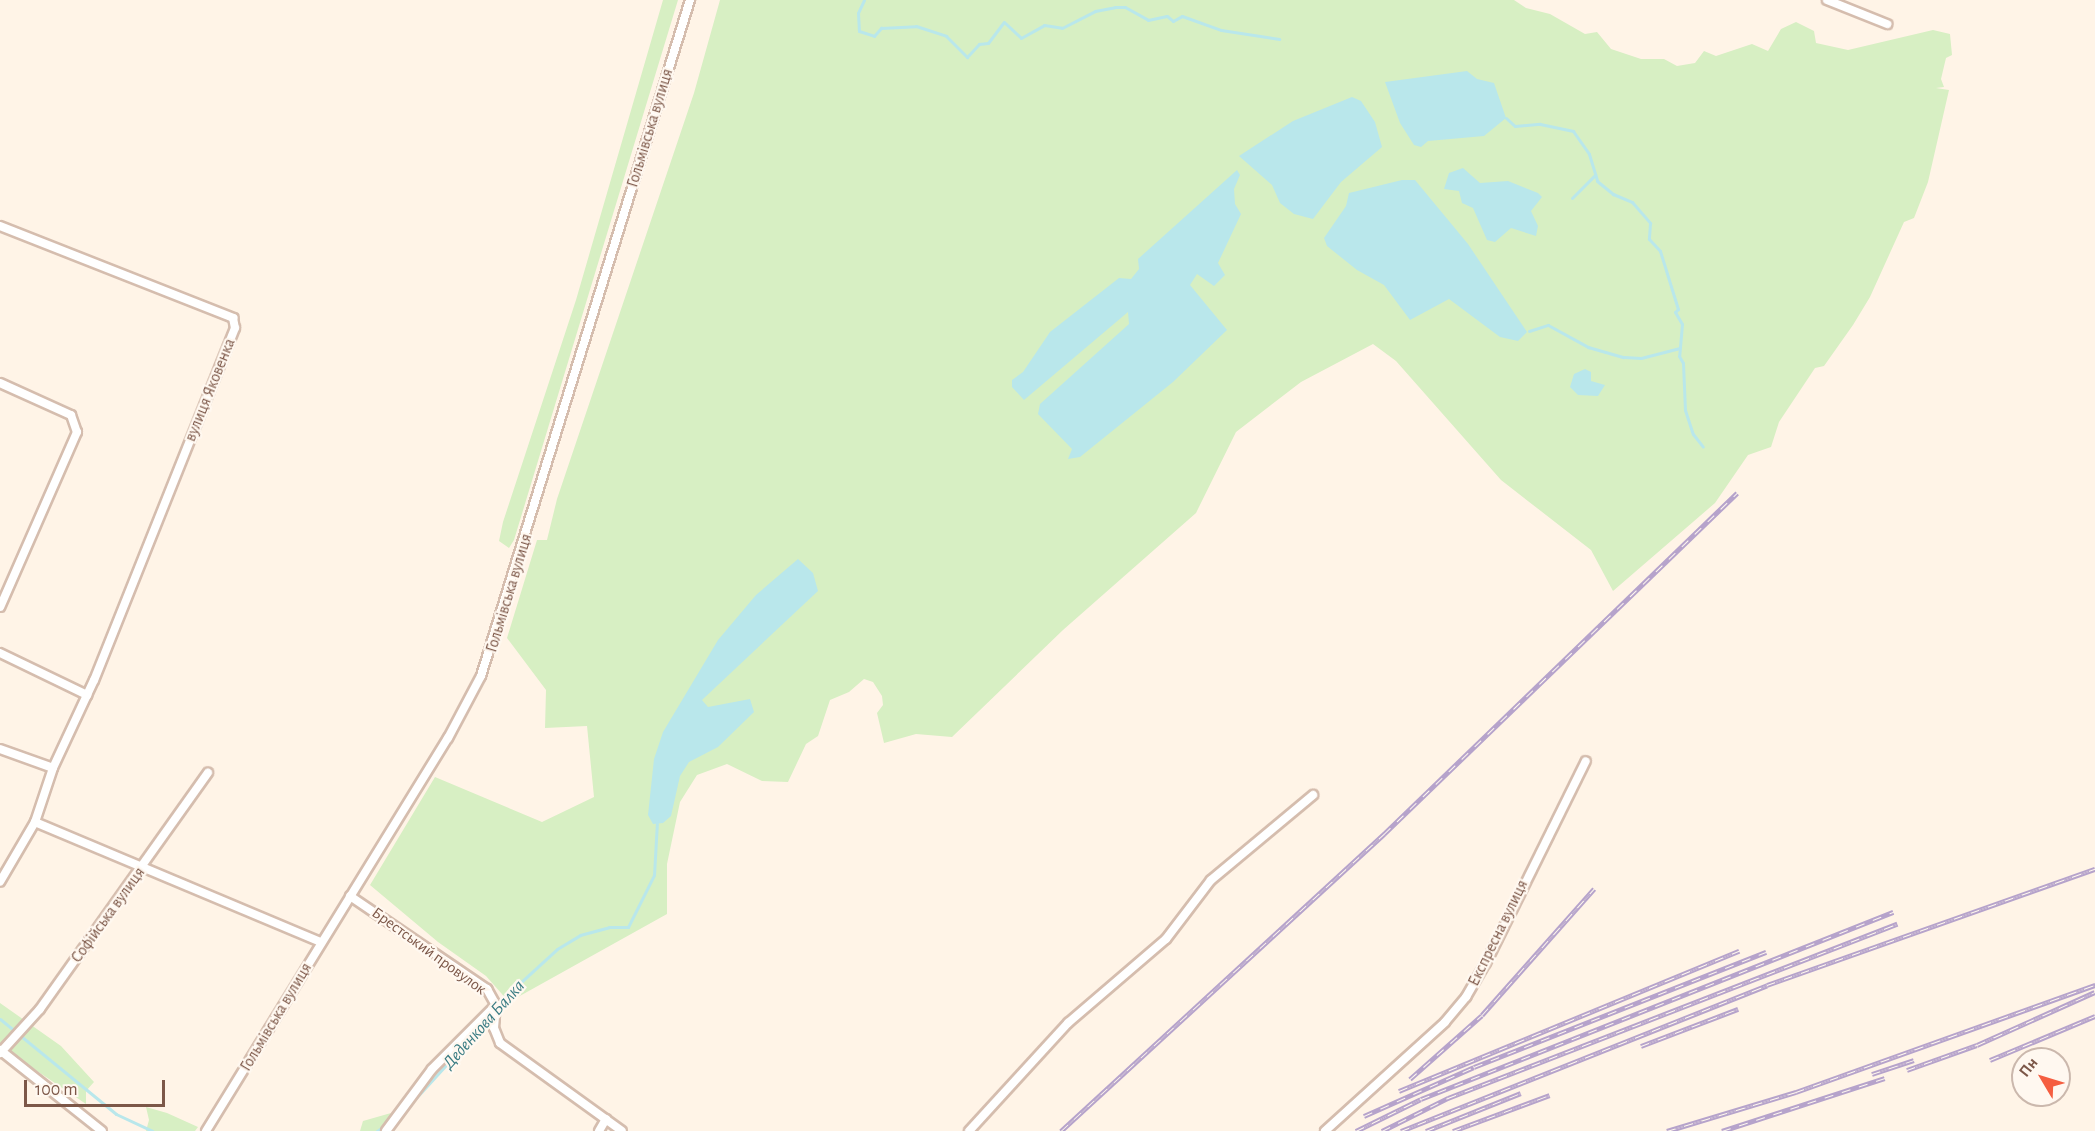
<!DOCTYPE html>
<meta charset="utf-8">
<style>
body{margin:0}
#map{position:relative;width:2095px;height:1131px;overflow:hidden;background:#fff4e7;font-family:"Alegreya Sans",sans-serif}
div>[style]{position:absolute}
.green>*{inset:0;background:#d7efc3}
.water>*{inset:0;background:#b9e7eb}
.stream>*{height:3px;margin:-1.5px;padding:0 1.5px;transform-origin:1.5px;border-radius:1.5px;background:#b9e7eb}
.roads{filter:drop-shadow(2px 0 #d5bdae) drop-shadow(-2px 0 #d5bdae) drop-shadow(0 2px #d5bdae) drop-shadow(0 -2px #d5bdae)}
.street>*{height:8px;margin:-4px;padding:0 4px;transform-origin:4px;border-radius:4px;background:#fff}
.rail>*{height:5px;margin-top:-2.5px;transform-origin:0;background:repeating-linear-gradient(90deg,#fff8f0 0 9px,#b6a3cb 0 18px);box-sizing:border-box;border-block:2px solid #b6a3cb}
span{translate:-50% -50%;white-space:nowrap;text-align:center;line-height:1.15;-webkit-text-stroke:4.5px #fff8f0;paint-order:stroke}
.street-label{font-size:16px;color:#7c5748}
.water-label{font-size:18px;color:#397b83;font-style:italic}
.north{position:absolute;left:2011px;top:1047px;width:60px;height:60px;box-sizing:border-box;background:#fff8f0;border:2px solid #cbb8ad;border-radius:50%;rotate:308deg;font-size:16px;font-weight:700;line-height:24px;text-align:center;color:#7c5748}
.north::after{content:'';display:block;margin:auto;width:21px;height:27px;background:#f55e40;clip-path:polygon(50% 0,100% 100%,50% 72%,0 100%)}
.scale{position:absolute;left:24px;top:1080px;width:141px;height:27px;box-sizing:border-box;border:3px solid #7c5748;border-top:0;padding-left:8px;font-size:18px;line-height:21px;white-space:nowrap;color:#7c5748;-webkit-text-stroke:4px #fff8f0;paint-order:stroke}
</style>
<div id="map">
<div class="green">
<div style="clip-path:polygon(663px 0,678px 0,514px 540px,509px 548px,499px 541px,503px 522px,576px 300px)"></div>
<div style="clip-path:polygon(720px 0,1514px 0,1526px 8px,1550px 14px,1585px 34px,1597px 32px,1611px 49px,1641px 59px,1664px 59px,1677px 66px,1695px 63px,1704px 51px,1716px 56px,1752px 44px,1768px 51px,1781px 29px,1796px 22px,1814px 31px,1816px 43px,1848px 50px,1933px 30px,1950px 34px,1952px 55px,1946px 58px,1941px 79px,1944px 87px,1936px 88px,1949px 90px,1928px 182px,1914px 218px,1904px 222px,1870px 297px,1853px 325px,1824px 366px,1815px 368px,1779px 422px,1771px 447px,1748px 455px,1715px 503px,1613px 591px,1591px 550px,1501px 480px,1396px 361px,1373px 344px,1301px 382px,1236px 432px,1196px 513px,1063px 630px,952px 737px,916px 734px,884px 743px,877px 713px,883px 705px,882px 696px,873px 682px,864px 679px,849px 692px,830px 700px,818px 736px,806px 744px,788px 782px,762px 781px,727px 764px,697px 775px,680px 802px,667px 864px,667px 914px,509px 1002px,486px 976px,438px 942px,370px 885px,435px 777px,542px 822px,594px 797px,587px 726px,545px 728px,546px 690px,507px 638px,537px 540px,547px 540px,557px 499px,694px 93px)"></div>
<div style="clip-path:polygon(0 1003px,61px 1046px,94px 1082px,86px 1091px,86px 1104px,0 1046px)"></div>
<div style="clip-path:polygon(146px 1107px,167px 1113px,198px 1127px,195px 1131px,146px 1131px,149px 1120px)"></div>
<div style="clip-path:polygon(391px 1113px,383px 1131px,360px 1131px,363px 1121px)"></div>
</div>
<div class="water">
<div style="clip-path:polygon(1467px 71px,1477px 79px,1494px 83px,1506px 118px,1484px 136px,1428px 141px,1421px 147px,1414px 145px,1400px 123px,1385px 82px)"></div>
<div style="clip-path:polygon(1352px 97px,1361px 101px,1375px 122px,1382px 147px,1341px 182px,1313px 219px,1294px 214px,1280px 203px,1272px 185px,1239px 156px,1293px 121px)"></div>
<div style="clip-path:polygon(1463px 168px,1480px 183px,1508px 181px,1538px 193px,1542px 197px,1531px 211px,1538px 226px,1536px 236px,1511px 228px,1495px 242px,1487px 240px,1473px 208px,1462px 203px,1459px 191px,1444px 189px,1449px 173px)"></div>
<div style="clip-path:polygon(1237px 170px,1240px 175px,1234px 189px,1235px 204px,1241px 214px,1218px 263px,1225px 275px,1214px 286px,1197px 274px,1190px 285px,1227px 330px,1173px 382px,1080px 457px,1068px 459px,1072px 449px,1038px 414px,1040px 404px,1129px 324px,1128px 312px,1024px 400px,1012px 387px,1012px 380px,1023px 372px,1050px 332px,1119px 278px,1131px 279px,1139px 269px,1138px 259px)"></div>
<div style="clip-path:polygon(1402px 180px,1415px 180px,1468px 244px,1527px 332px,1518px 341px,1500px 337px,1449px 299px,1410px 320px,1384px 285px,1357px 270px,1327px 246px,1324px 238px,1346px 206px,1349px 193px)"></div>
<div style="clip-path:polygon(1585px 369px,1591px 372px,1591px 381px,1605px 385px,1598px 396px,1578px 395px,1570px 387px,1574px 374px)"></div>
<div style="clip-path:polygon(798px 559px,813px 573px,818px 591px,702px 700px,708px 707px,750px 699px,754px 712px,718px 747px,689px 762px,680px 776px,671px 816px,663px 823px,653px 824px,648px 815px,654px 759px,663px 732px,718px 640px,756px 595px)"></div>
</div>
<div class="stream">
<div style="left:864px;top:0;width:14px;rotate:115deg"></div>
<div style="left:858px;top:13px;width:18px;rotate:87deg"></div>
<div style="left:859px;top:31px;width:16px;rotate:18deg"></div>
<div style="left:874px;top:36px;width:11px;rotate:-49deg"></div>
<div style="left:881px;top:28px;width:35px;rotate:-3deg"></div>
<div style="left:916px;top:26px;width:32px;rotate:18deg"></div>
<div style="left:946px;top:36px;width:30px;rotate:45deg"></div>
<div style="left:967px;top:57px;width:18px;rotate:-47deg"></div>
<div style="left:979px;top:44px;width:9px;rotate:-6deg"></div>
<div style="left:988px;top:43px;width:26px;rotate:-53deg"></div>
<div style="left:1004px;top:22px;width:23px;rotate:43deg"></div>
<div style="left:1021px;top:38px;width:26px;rotate:-29deg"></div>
<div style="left:1044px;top:25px;width:18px;rotate:9deg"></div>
<div style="left:1062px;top:28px;width:37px;rotate:-27deg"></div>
<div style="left:1095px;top:11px;width:20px;rotate:-11deg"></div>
<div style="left:1115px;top:7px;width:10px"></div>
<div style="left:1125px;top:7px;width:26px;rotate:29deg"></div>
<div style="left:1148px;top:20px;width:19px;rotate:-12deg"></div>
<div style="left:1167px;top:16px;width:8px;rotate:40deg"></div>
<div style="left:1173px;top:21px;width:10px;rotate:-29deg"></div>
<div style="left:1182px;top:16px;width:41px;rotate:19.7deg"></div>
<div style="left:1221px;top:30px;width:59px;rotate:8.8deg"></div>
<div style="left:1506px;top:118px;width:12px;rotate:42deg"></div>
<div style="left:1515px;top:126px;width:25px;rotate:-5deg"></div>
<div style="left:1540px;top:124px;width:34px;rotate:12deg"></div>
<div style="left:1573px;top:131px;width:28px;rotate:55deg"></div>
<div style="left:1589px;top:154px;width:28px;rotate:73deg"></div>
<div style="left:1597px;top:181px;width:21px;rotate:39deg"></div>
<div style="left:1613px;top:194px;width:21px;rotate:23deg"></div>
<div style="left:1632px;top:202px;width:28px;rotate:49deg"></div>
<div style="left:1650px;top:223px;width:16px;rotate:94deg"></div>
<div style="left:1649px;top:239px;width:16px;rotate:47deg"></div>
<div style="left:1660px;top:251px;width:61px;rotate:72.8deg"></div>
<div style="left:1678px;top:309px;width:4px;rotate:135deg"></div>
<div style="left:1675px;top:312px;width:14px;rotate:60deg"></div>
<div style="left:1682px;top:324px;width:32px;rotate:95deg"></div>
<div style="left:1679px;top:356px;width:8px;rotate:60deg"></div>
<div style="left:1683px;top:363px;width:47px;rotate:87.6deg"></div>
<div style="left:1685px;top:410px;width:25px;rotate:72deg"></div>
<div style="left:1693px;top:434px;width:16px;rotate:52deg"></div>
<div style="left:1572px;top:198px;width:33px;rotate:-45deg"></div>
<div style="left:1529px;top:331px;width:20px;rotate:-18deg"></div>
<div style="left:1548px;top:325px;width:46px;rotate:28.8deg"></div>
<div style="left:1588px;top:347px;width:37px;rotate:16deg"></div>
<div style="left:1624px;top:357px;width:17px;rotate:3deg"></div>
<div style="left:1641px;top:358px;width:40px;rotate:-14.4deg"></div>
<div style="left:497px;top:1004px;width:81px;rotate:-42.5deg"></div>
<div style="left:557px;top:949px;width:27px;rotate:-31deg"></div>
<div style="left:580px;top:935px;width:30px;rotate:-15deg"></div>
<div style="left:609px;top:927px;width:19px"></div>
<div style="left:628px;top:927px;width:58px;rotate:-63.4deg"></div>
<div style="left:654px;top:875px;width:54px;rotate:-86.8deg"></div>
<div style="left:0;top:1019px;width:150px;rotate:39.3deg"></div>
<div style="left:116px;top:1114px;width:40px;rotate:25deg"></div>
<div style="left:405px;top:1110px;width:119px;rotate:-47.7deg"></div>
<div style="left:377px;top:1131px;width:14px;rotate:-36deg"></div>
</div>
<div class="roads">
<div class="street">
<div style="left:1827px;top:0;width:65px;rotate:21.8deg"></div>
<div style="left:0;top:226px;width:251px;rotate:21.5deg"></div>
<div style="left:233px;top:318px;width:10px;rotate:79deg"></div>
<div style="left:235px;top:328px;width:379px;rotate:111.8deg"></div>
<div style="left:94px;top:680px;width:97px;rotate:115deg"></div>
<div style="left:53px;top:768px;width:57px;rotate:108.4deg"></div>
<div style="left:35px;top:822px;width:69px;rotate:120.3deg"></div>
<div style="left:0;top:383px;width:78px;rotate:24.3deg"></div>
<div style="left:71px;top:415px;width:18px;rotate:71deg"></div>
<div style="left:77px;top:432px;width:191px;rotate:113.7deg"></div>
<div style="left:0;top:653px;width:97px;rotate:25.8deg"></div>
<div style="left:0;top:749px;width:56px;rotate:19.7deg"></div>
<div style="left:35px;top:822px;width:310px;rotate:22.8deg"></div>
<div style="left:350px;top:896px;width:166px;rotate:34.2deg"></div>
<div style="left:487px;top:989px;width:18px;rotate:61deg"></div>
<div style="left:496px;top:1005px;width:23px;rotate:95deg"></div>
<div style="left:494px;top:1028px;width:16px;rotate:68deg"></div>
<div style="left:500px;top:1043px;width:150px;rotate:35.8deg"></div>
<div style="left:0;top:1050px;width:130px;rotate:38.5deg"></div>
<div style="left:0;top:1053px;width:59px;rotate:-47.7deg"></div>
<div style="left:40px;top:1009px;width:290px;rotate:-54.6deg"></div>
<div style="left:206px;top:1131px;width:462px;rotate:-58.4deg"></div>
<div style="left:448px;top:738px;width:70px;rotate:-62deg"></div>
<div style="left:481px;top:676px;width:708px;rotate:-72.82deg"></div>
<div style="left:386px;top:1131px;width:77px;rotate:-53.4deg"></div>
<div style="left:432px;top:1069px;width:91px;rotate:-45deg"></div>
<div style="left:599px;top:1131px;width:14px;rotate:-60deg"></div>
<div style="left:969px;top:1131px;width:147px;rotate:-47.5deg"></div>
<div style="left:1068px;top:1023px;width:129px;rotate:-40.6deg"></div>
<div style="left:1166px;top:939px;width:74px;rotate:-52.7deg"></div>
<div style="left:1211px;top:880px;width:133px;rotate:-39.8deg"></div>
<div style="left:1325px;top:1131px;width:162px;rotate:-42.2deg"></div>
<div style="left:1445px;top:1022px;width:33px;rotate:-50deg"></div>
<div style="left:1466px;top:997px;width:39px;rotate:-60deg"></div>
<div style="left:1486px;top:963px;width:225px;rotate:-63.7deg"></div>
</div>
</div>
<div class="rail">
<div style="left:1641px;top:1046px;width:104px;rotate:-20.9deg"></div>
<div style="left:1990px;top:1060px;width:114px;rotate:-22.7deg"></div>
<div style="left:1907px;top:1070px;width:74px;rotate:-19.7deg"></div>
<div style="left:1977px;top:1045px;width:129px;rotate:-24.2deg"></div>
<div style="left:1872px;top:1074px;width:44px;rotate:-18.4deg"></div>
<div style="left:1410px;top:1079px;width:96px;rotate:-41.6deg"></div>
<div style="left:1482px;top:1015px;width:169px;rotate:-48.4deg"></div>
<div style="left:1399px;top:1091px;width:368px;rotate:-22.4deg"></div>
<div style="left:1364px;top:1116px;width:120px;rotate:-24deg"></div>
<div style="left:1474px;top:1067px;width:314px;rotate:-21.5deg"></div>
<div style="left:1061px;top:1131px;width:439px;rotate:-42.6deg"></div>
<div style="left:1384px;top:834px;width:491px;rotate:-44deg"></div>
<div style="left:1356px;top:1131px;width:72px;rotate:-26.2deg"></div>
<div style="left:1421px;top:1099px;width:508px;rotate:-21.61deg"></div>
<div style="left:1382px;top:1131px;width:74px;rotate:-26.6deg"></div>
<div style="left:1448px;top:1098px;width:482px;rotate:-21.2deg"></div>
<div style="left:1401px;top:1131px;width:394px;rotate:-21.7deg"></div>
<div style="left:1767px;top:985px;width:348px;rotate:-19.5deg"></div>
<div style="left:1426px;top:1131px;width:102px;rotate:-21.8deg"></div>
<div style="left:1453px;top:1131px;width:103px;rotate:-20.4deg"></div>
<div style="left:1667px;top:1131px;width:135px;rotate:-16.8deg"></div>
<div style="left:1796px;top:1092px;width:318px;rotate:-19.7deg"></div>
<div style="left:1722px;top:1131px;width:171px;rotate:-18deg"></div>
</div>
<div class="street-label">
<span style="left:650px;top:128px;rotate:-73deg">Гольмівська вулиця</span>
<span style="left:210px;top:390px;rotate:-68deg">вулиця Яковенка</span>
<span style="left:509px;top:593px;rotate:-73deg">Гольмівська вулиця</span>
<span style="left:108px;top:915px;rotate:-54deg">Софійська вулиця</span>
<span style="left:1498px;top:933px;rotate:-64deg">Експресна вулиця</span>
<span style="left:429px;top:951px;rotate:36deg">Брестський провулок</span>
<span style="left:276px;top:1017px;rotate:-59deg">Гольмівська вулиця</span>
</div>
<div class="water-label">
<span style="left:484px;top:1025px;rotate:-48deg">Деденкова Балка</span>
</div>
<div class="north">Пн</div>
<div class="scale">100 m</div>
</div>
